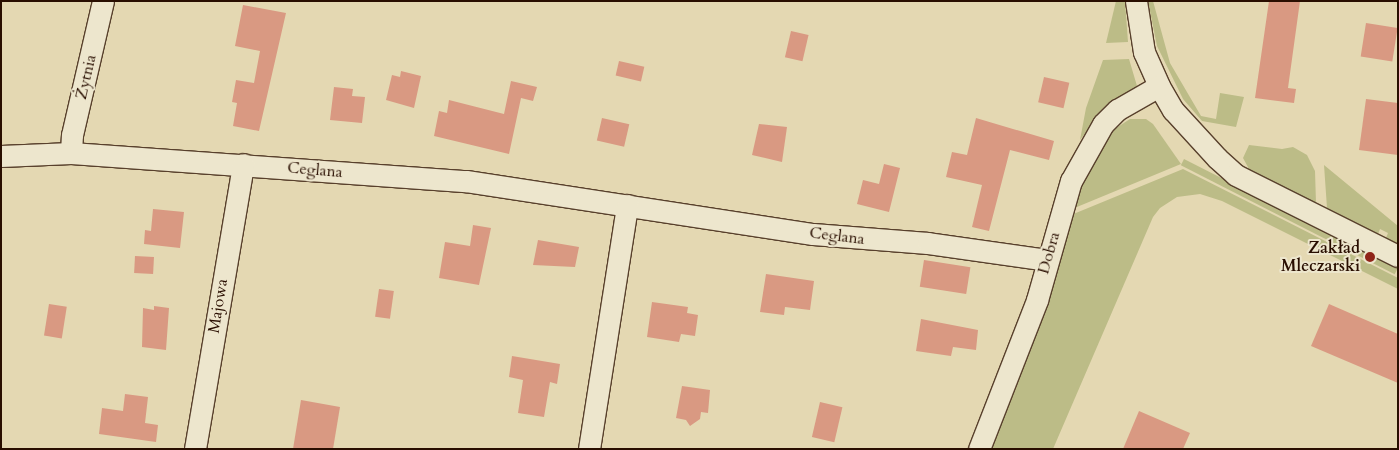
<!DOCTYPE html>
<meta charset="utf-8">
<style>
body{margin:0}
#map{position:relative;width:1399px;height:450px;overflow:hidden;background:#e4d8b2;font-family:Cardo,serif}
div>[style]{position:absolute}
.green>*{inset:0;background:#bcbc87;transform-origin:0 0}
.building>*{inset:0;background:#d99982;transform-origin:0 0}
.roads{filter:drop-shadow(1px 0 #58402c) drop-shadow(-1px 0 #58402c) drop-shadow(0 1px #58402c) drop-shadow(0 -1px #58402c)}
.street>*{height:21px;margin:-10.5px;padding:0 10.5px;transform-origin:10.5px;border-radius:10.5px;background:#ede6cd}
.dots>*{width:14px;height:14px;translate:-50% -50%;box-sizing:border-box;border:2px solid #ede6cd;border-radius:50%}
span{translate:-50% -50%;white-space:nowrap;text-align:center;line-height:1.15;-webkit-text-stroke:4px #ede6cd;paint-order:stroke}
.street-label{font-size:16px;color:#290e00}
.poi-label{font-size:16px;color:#290e00;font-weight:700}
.right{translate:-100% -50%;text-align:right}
.frame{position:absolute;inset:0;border:2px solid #290e00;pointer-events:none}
</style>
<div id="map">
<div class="green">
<div style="clip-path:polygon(1116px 1px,1125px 1px,1128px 42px,1106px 43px)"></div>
<div style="clip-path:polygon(1148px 1px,1153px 1px,1170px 63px,1201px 116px,1216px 119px,1220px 93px,1244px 97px,1236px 127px,1202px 121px,1183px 99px,1157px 46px)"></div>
<div style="clip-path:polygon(1129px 59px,1137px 86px,1097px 118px,1080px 140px,1086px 108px,1103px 60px)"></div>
<div style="clip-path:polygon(1130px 119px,1146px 119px,1153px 124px,1181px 164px,1072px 209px,1075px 194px,1107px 134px)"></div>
<div style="clip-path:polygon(1249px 145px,1282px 149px,1293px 147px,1307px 155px,1315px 171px,1316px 203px,1249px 169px,1243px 158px)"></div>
<div style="left:1184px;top:159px;width:240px;height:7px;rotate:27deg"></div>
<div style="clip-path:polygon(1324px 165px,1398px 226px,1398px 244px,1386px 238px,1388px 233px,1380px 229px,1378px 234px,1327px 208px)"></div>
<div style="clip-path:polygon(1183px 169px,1398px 278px,1398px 289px,1222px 201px,1200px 194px,1177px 197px,1160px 208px,1153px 217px,1053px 449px,990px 449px,1071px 215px)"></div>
</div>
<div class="building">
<div style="clip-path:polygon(1269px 1px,1300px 1px,1288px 88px,1296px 89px,1294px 103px,1255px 98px)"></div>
<div style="clip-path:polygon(243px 5px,286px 13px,259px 131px,233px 126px,237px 103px,232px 102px,236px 80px,254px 83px,260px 51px,235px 46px)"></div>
<div style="left:1366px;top:23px;width:32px;height:34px;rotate:9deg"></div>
<div style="left:791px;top:31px;width:18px;height:27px;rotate:13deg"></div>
<div style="left:619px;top:61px;width:26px;height:15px;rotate:13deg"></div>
<div style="clip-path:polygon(401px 71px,421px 76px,414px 108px,386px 100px,392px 75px,400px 77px)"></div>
<div style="left:1044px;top:77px;width:26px;height:26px;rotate:13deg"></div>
<div style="clip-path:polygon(511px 81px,537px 87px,533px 101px,521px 98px,509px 154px,434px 136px,439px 111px,447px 113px,449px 100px,504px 114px)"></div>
<div style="clip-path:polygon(334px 87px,353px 89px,352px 96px,365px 97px,362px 123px,330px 120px)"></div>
<div style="clip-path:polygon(1366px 99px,1398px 103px,1398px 155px,1359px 150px)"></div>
<div style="left:602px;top:118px;width:28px;height:23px;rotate:13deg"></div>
<div style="clip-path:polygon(976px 118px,1054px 141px,1049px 160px,1010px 150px,989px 231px,972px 227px,982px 185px,946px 177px,952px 152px,967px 155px)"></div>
<div style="clip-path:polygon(759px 124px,787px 127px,782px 162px,752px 155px)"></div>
<div style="clip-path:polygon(884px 164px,900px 168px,889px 212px,857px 204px,863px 180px,879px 184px)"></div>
<div style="clip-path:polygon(153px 209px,184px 212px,180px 248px,144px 244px,145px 230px,151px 231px)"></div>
<div style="clip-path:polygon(473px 225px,491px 228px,479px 285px,439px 278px,445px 242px,470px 246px)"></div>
<div style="clip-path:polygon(538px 240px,579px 247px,575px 267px,533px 265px)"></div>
<div style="left:135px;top:256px;width:19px;height:17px;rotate:3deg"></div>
<div style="left:924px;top:260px;width:47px;height:27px;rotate:9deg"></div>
<div style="clip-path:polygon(766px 274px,814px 281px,810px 310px,785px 307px,784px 315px,760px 312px)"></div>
<div style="left:379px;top:289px;width:15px;height:28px;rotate:8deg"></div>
<div style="clip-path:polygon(652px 302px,688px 307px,687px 313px,698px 315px,695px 336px,681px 334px,679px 342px,647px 337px)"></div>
<div style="left:49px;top:304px;width:18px;height:32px;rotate:9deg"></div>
<div style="clip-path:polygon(1329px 304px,1398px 334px,1398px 383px,1311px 346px)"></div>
<div style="clip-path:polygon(154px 306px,169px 308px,166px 350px,142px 347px,143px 308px,154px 310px)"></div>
<div style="clip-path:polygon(921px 319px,978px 330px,976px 350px,953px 347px,951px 356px,916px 351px)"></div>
<div style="clip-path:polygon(512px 356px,560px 364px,557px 384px,550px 382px,544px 417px,518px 413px,523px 380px,509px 377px)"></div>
<div style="clip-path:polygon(682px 386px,710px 390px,708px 413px,701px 412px,700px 419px,690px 426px,686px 420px,676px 418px)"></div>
<div style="clip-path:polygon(125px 394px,148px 397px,145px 423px,158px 425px,156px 442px,99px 434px,102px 408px,123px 411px)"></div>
<div style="clip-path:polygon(301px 400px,340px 407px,333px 449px,293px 449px)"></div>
<div style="left:820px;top:402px;width:23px;height:36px;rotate:13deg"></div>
<div style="clip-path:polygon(1139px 411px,1190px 433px,1183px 449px,1123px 449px)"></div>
</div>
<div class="roads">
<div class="street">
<div style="left:1136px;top:1px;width:52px;rotate:81.1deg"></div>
<div style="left:1144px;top:52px;width:37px;rotate:66deg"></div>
<div style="left:1159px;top:86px;width:28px;rotate:60deg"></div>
<div style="left:1173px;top:110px;width:65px;rotate:47.5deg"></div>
<div style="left:1217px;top:158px;width:25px;rotate:42deg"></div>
<div style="left:1236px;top:175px;width:181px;rotate:26.6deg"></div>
<div style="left:71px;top:153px;width:18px;rotate:-87deg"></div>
<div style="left:72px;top:135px;width:138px;rotate:-77deg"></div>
<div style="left:1px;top:156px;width:70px;rotate:-2.5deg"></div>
<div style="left:71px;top:153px;width:396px;rotate:4.1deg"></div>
<div style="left:466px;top:181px;width:351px;rotate:8.7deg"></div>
<div style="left:813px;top:234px;width:115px;rotate:4.5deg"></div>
<div style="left:928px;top:243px;width:120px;rotate:8.1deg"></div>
<div style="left:195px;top:449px;width:289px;rotate:-80.4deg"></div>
<div style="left:589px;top:449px;width:247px;rotate:-81.1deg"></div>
<div style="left:979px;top:449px;width:160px;rotate:-68.7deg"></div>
<div style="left:1037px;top:300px;width:124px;rotate:-74.1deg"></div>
<div style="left:1071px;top:181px;width:65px;rotate:-60.7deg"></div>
<div style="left:1103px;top:124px;width:20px;rotate:-45deg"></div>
<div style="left:1117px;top:110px;width:48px;rotate:-29.7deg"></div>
</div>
</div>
<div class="dots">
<div style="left:1370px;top:257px;background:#8f2418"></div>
</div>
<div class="street-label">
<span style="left:86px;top:77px;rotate:-77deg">Żytnia</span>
<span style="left:315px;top:170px;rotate:5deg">Ceglana</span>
<span style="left:837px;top:236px;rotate:7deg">Ceglana</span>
<span style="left:1049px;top:253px;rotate:-74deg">Dobra</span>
<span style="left:218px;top:306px;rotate:-81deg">Majowa</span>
</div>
<div class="poi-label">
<span class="right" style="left:1360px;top:257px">Zakład<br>Mleczarski</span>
</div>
<div class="frame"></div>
</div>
